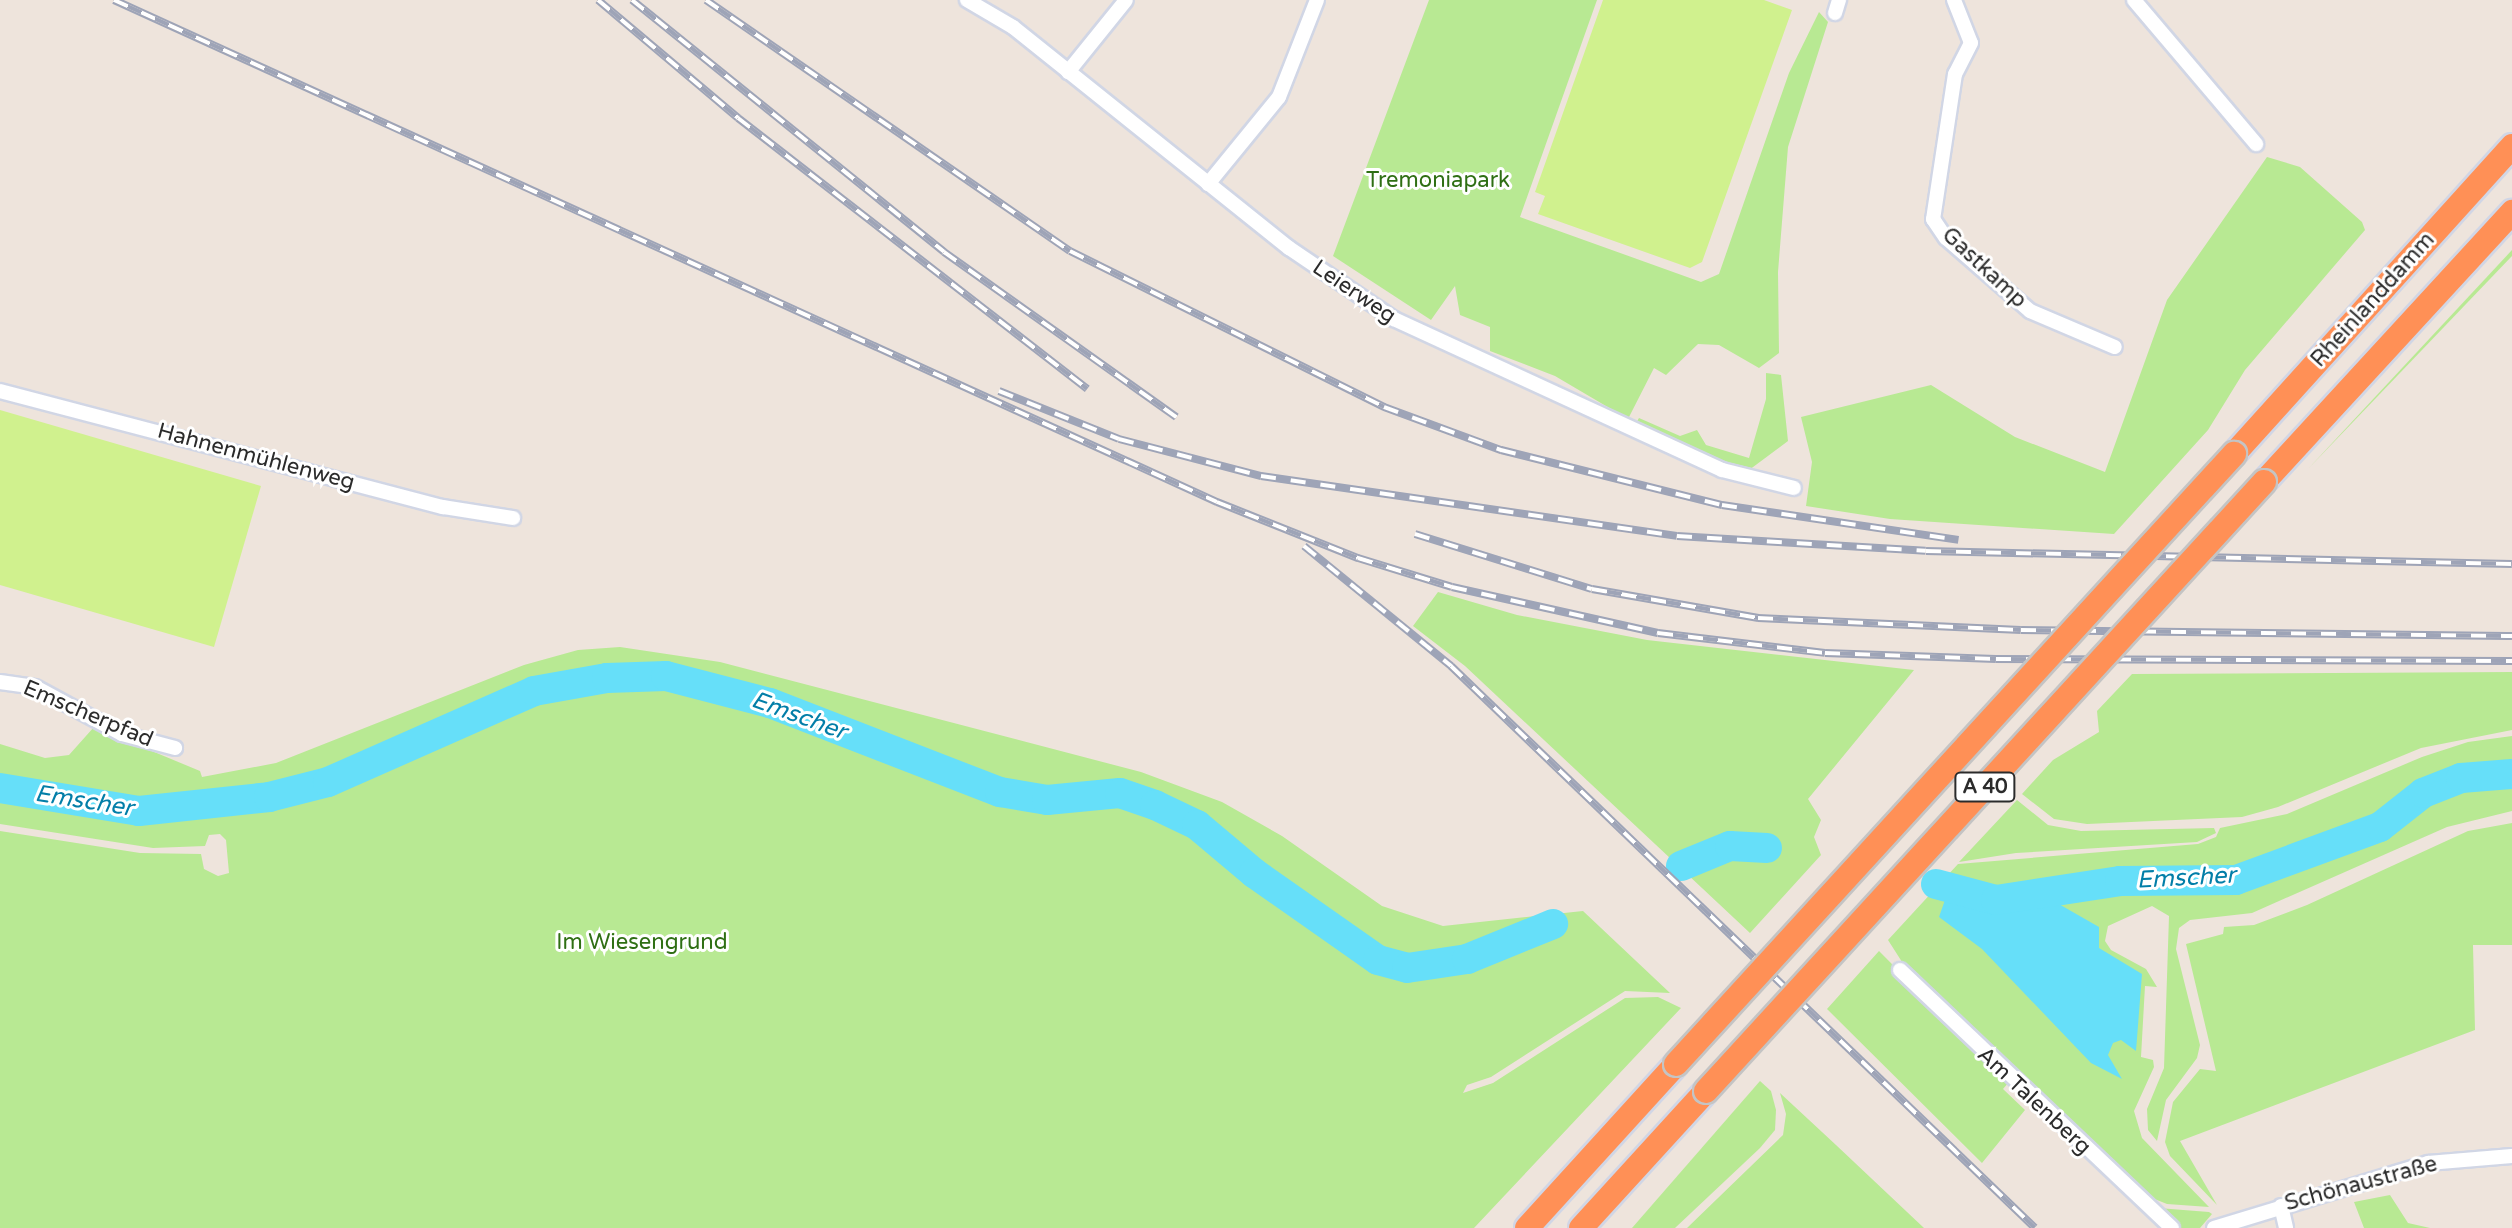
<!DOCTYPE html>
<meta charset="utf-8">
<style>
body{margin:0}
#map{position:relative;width:2512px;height:1228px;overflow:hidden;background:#eee4dc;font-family:"Varela Round",sans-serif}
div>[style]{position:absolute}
.green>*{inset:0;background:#b8e993}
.pitch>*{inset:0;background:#d0f18e}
.water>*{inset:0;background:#66dff9}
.river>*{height:30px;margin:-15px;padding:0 15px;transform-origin:15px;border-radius:15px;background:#66dff9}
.roads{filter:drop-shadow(2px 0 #d1d6e5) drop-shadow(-2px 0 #d1d6e5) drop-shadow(0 2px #d1d6e5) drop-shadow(0 -2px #d1d6e5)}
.street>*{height:14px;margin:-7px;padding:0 7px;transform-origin:7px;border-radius:7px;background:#fff}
.highway>*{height:24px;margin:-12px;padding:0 12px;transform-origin:12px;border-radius:12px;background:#ff9056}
.rail>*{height:8px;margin-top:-4px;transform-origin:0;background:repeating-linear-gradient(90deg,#fff 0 15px,#9ea4b7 0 30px);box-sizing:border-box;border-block:2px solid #9ea4b7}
.bridges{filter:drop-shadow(2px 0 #c4c4c4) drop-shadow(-2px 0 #c4c4c4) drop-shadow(0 2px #c4c4c4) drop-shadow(0 -2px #c4c4c4)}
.highway-bridge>*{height:24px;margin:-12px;padding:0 12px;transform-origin:12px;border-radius:12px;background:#ff9056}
span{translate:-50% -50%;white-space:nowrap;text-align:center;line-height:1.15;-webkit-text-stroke:6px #fff;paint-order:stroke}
.shield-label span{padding:2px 6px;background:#fff;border:2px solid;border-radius:6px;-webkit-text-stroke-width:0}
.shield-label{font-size:20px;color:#2b2b2b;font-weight:700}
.park-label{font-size:22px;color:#2f6f14}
.street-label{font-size:22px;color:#2b2b2b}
.water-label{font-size:24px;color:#027ea8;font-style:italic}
</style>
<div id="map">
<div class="green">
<div style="clip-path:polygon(1429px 0,1597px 0,1520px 217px,1701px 282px,1719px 274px,1789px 73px,1819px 12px,1828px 22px,1788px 147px,1778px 272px,1779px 353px,1759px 368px,1719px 345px,1698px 344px,1666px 375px,1654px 368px,1628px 419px,1555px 376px,1490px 351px,1490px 327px,1460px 315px,1455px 286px,1431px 320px,1333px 256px)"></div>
<div style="clip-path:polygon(2267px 157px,2300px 167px,2362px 222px,2365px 230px,2245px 370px,2208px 430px,2114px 534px,1890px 519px,1806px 506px,1812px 462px,1801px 417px,1931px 385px,2015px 437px,2105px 472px,2167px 300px)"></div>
<div style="clip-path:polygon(2512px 250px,2512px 256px,2308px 469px)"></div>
<div style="clip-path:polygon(1766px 373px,1781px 375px,1788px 441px,1745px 473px,1636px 423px,1639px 418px,1680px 436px,1697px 430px,1706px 445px,1749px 458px,1766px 399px)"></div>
<div style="clip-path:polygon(1438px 592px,1517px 615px,1647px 640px,1914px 670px,1808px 799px,1821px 820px,1814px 837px,1821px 855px,1750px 933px,1465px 666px,1413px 626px)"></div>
<div style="clip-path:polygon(620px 647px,720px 662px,1141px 772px,1222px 802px,1282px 836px,1382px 906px,1443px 926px,1583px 911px,1670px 993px,1625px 991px,1491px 1077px,1467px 1085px,1463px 1093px,1493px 1083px,1625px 998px,1658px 997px,1681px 1008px,1474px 1228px,0 1228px,0 831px,140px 853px,201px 854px,204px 869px,218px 876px,229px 873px,226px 840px,220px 834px,209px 835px,205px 846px,153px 848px,0 824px,0 744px,45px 758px,69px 755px,94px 727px,200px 771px,202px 777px,276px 763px,524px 665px,578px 650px)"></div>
<div style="clip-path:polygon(2512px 672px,2512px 730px,2421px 748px,2278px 807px,2242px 817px,2087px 824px,2054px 819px,2022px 794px,2053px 760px,2099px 732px,2097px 711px,2132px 674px)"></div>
<div style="clip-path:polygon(2512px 736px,2512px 811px,2447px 827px,2252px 913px,2190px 920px,2179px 928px,2176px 949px,2200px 1045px,2197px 1058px,2166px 1100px,2157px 1141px,2148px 1130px,2147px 1109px,2164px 1068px,2169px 916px,2152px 906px,2108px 926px,2105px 941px,2111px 950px,2146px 969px,2157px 987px,2145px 986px,2141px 1057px,2153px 1060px,2154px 1067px,2134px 1111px,2142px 1138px,2209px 1207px,2167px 1204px,2147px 1196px,1911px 976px,1888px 940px,1958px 864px,2198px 844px,2216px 837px,2220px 828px,2287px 814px,2422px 757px,2468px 742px)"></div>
<div style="clip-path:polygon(2017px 800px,2048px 825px,2081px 831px,2214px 828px,2216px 833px,2197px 842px,2016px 853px,1959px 862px)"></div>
<div style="clip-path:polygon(2512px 823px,2512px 945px,2473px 945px,2475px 1030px,2180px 1141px,2217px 1205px,2170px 1156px,2165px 1142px,2173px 1102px,2200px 1069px,2216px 1071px,2186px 944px,2223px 934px,2224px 927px,2254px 925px,2307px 905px,2468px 831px)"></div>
<div style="clip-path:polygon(1879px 951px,2009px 1082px,2003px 1089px,2025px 1110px,1982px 1163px,1827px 1009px)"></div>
<div style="clip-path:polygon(1760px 1081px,1771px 1091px,1776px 1110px,1775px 1130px,1760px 1148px,1675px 1228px,1632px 1228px)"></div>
<div style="clip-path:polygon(1780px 1093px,1836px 1145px,1924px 1228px,1687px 1228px,1783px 1135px,1786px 1114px)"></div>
<div style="clip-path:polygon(2390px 1195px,2408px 1223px,2430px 1228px,2364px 1228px,2354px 1202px)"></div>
<div style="clip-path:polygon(2158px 1208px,2209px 1212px,2212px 1214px,2200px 1228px,2178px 1228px)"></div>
</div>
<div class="pitch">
<div style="clip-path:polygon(1603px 0,1764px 0,1792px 10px,1702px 262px,1690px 268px,1538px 214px,1545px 196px,1535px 192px)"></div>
<div style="clip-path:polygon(0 410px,261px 486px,214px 647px,0 585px)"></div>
</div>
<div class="water">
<div style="clip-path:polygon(1946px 897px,1991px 909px,2057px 903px,2099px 927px,2099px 948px,2142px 974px,2136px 1051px,2121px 1040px,2113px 1043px,2108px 1055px,2122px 1079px,2091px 1063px,1982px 949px,1939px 917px)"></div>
</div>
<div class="river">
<div style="left:0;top:788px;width:141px;rotate:9.4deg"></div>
<div style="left:139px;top:811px;width:131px;rotate:-6.1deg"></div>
<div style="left:269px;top:797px;width:61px;rotate:-14.3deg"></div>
<div style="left:328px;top:782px;width:225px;rotate:-23.8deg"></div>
<div style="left:534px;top:691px;width:74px;rotate:-10.1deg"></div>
<div style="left:607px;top:678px;width:59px;rotate:-1.9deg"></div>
<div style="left:666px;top:676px;width:107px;rotate:14.6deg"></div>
<div style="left:770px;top:703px;width:247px;rotate:21.2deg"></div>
<div style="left:1000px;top:792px;width:48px;rotate:9.7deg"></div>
<div style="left:1047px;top:800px;width:73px;rotate:-5.5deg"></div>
<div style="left:1120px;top:793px;width:37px;rotate:19deg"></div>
<div style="left:1155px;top:805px;width:47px;rotate:25.5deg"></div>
<div style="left:1197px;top:825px;width:75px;rotate:40.1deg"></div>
<div style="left:1254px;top:873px;width:151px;rotate:35.1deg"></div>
<div style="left:1378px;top:960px;width:30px;rotate:15deg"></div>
<div style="left:1407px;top:968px;width:61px;rotate:-8.5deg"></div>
<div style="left:1467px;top:959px;width:93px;rotate:-22.1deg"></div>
<div style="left:1681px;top:866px;width:53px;rotate:-22.2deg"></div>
<div style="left:1730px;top:846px;width:37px;rotate:3deg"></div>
<div style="left:1936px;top:884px;width:62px;rotate:14.9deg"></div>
<div style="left:1996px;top:900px;width:125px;rotate:-8.7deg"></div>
<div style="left:2120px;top:881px;width:116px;rotate:-0.5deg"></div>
<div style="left:2236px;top:880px;width:153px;rotate:-20.2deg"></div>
<div style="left:2380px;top:827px;width:55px;rotate:-38.3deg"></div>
<div style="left:2423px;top:793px;width:41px;rotate:-21.5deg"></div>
<div style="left:2461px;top:778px;width:51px;rotate:-4.5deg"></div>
</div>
<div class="roads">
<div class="street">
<div style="left:967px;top:0;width:53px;rotate:30.4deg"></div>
<div style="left:1013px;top:27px;width:354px;rotate:38.7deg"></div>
<div style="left:1289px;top:248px;width:127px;rotate:34.1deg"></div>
<div style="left:1394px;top:319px;width:361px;rotate:24.7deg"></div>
<div style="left:1722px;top:470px;width:74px;rotate:14deg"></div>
<div style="left:1954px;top:0;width:46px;rotate:68.4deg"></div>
<div style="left:1971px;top:43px;width:35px;rotate:117deg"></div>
<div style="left:1955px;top:74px;width:147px;rotate:98.6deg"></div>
<div style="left:1933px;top:219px;width:23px;rotate:56deg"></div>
<div style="left:1946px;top:238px;width:111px;rotate:41deg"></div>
<div style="left:2030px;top:311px;width:92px;rotate:23deg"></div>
<div style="left:2134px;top:0;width:189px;rotate:49.7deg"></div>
<div style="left:1835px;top:13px;width:14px;rotate:-73deg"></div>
<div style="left:1068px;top:72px;width:92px;rotate:-51.1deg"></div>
<div style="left:1208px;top:184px;width:112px;rotate:-50.8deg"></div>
<div style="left:1279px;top:97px;width:104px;rotate:-68.6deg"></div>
<div style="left:0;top:391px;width:458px;rotate:14.7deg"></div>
<div style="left:443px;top:507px;width:71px;rotate:8.9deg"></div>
<div style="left:0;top:682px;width:35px;rotate:8deg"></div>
<div style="left:35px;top:687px;width:99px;rotate:28.4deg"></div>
<div style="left:122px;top:734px;width:55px;rotate:14.8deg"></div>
<div style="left:1900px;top:970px;width:375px;rotate:43.5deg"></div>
<div style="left:2281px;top:1206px;width:23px;rotate:77deg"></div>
<div style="left:2214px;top:1228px;width:224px;rotate:-16.9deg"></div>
<div style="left:2428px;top:1163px;width:84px;rotate:-4.8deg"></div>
</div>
<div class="highway">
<div style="left:2234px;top:454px;width:415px;rotate:-47.9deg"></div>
<div style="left:2264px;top:482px;width:367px;rotate:-47.4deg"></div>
<div style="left:1527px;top:1228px;width:222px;rotate:-47.7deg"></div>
<div style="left:1581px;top:1228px;width:185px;rotate:-47.6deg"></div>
</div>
</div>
<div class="rail">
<div style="left:114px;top:0;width:1212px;rotate:24.47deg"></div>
<div style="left:1217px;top:502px;width:152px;rotate:21.7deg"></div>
<div style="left:1358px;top:558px;width:98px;rotate:17.1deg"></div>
<div style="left:1452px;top:587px;width:211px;rotate:12.6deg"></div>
<div style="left:1658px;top:633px;width:168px;rotate:6.8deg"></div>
<div style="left:1825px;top:653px;width:171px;rotate:2deg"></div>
<div style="left:1996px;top:659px;width:516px;rotate:0.22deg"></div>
<div style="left:598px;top:0;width:183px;rotate:40.1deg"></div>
<div style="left:738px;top:118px;width:442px;rotate:37.8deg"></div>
<div style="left:632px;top:0;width:401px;rotate:38.9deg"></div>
<div style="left:944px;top:252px;width:285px;rotate:35.4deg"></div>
<div style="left:706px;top:0;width:442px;rotate:34.6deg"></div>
<div style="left:1070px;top:251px;width:351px;rotate:26.4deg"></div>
<div style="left:1384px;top:407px;width:125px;rotate:20.2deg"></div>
<div style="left:1501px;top:450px;width:228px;rotate:14deg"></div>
<div style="left:1722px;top:505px;width:239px;rotate:8.4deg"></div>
<div style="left:999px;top:391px;width:129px;rotate:21.8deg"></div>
<div style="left:1119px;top:439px;width:147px;rotate:14.6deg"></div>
<div style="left:1261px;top:476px;width:420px;rotate:8.2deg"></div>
<div style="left:1677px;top:536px;width:249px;rotate:3.4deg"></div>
<div style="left:1926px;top:551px;width:586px;rotate:1.27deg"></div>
<div style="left:1415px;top:534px;width:185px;rotate:17.3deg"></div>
<div style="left:1592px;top:589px;width:169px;rotate:9.9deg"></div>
<div style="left:1758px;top:618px;width:263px;rotate:2.6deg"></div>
<div style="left:2021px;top:630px;width:491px;rotate:0.7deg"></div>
<div style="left:1304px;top:546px;width:190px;rotate:39.2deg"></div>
<div style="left:1451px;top:666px;width:810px;rotate:43.9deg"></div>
</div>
<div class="bridges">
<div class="highway-bridge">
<div style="left:1676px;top:1064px;width:827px;rotate:-47.55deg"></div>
<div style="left:1706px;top:1091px;width:826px;rotate:-47.5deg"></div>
</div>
</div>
<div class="shield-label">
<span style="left:1985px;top:787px">A 40</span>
</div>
<div class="park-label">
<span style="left:1438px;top:181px">Tremoniapark</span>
<span style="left:642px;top:943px">Im Wiesengrund</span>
</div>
<div class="street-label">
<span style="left:1984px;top:268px;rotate:43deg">Gastkamp</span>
<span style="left:1354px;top:292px;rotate:34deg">Leierweg</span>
<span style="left:2373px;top:300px;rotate:-48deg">Rheinlanddamm</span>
<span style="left:256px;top:457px;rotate:15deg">Hahnenmühlenweg</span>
<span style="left:88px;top:714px;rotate:23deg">Emscherpfad</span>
<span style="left:2034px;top:1101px;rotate:43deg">Am Talenberg</span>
<span style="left:2361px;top:1184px;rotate:-15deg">Schönaustraße</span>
</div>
<div class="water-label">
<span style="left:799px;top:716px;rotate:20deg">Emscher</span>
<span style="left:84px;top:801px;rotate:9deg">Emscher</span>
<span style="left:2186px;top:878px;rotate:-3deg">Emscher</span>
</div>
</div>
